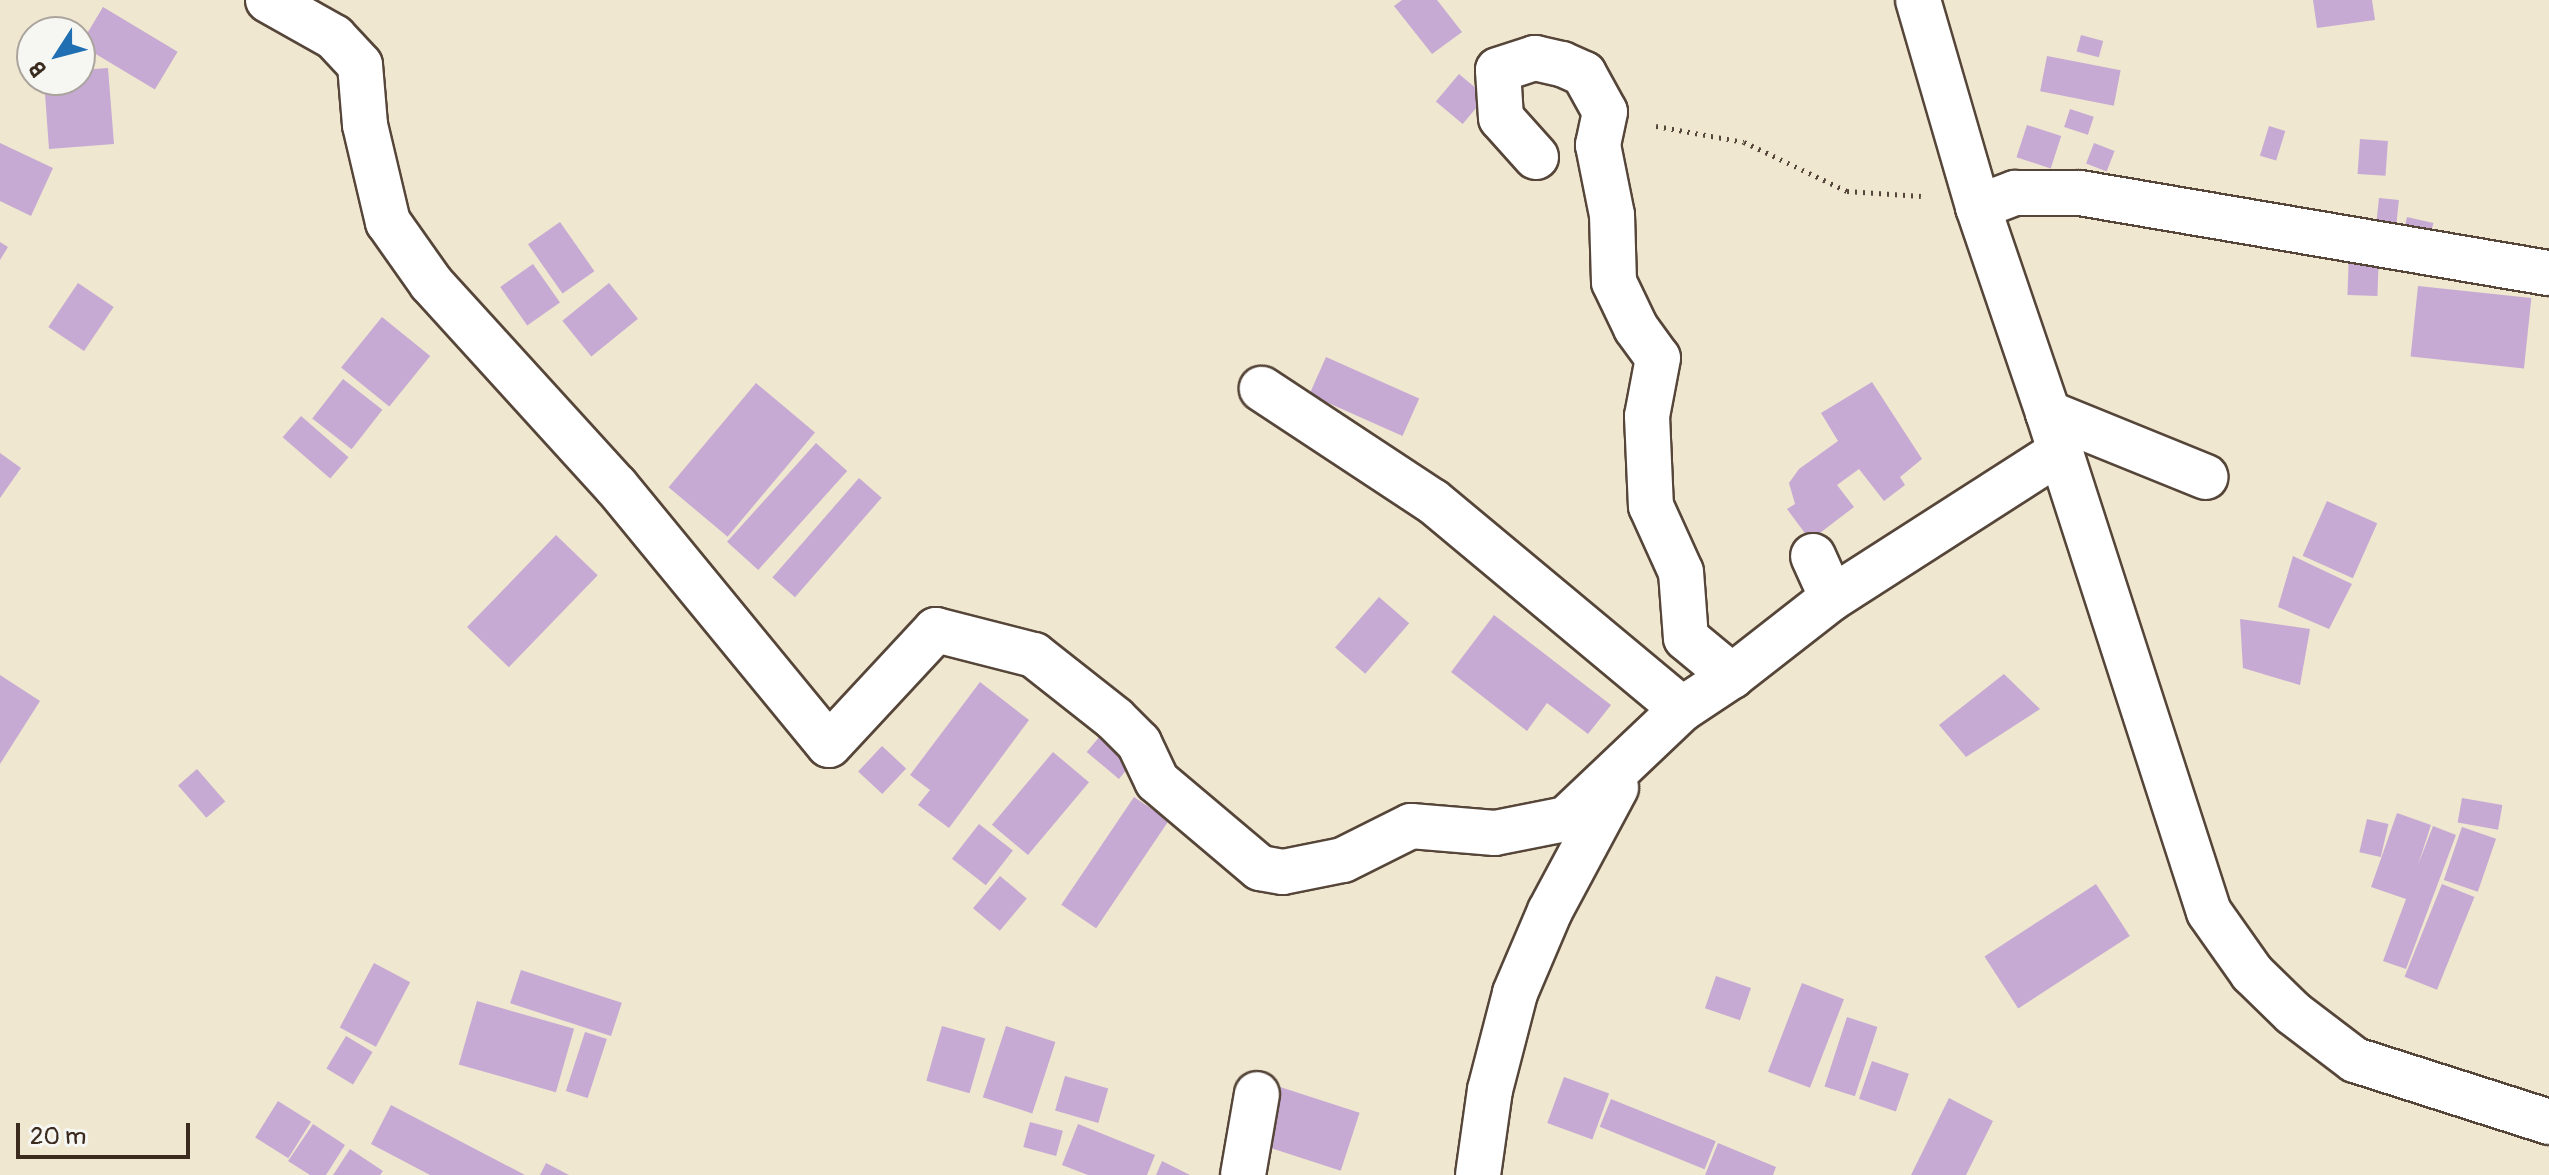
<!DOCTYPE html>
<style>
body{margin:0}
#map{position:relative;width:2549px;height:1175px;overflow:hidden;background:#efe7d0;font-family:Pangolin,sans-serif}
div>[style]{position:absolute}
.building>*{inset:0;background:#c6aad3;transform-origin:0 0}
.path>*{height:5px;margin-top:-2.5px;transform-origin:0;background:repeating-linear-gradient(90deg,#564639 0 2px,transparent 0 8px)}
.roads{filter:drop-shadow(2px 0 #564639) drop-shadow(-2px 0 #564639) drop-shadow(0 2px #564639) drop-shadow(0 -2px #564639)}
.minor>*{height:44px;margin:-22px;padding:0 22px;transform-origin:22px;border-radius:22px;background:#fff}
span{translate:-50% -50%;white-space:nowrap;text-align:center;line-height:1.15;-webkit-text-stroke:8px #f6f6f2;paint-order:stroke}
.north{position:absolute;left:16px;top:16px;width:80px;height:80px;box-sizing:border-box;background:#f6f6f2;border:2px solid #aba49d;border-radius:50%;rotate:234deg;font-size:22px;font-weight:700;line-height:32px;text-align:center;color:#3b2a1e}
.north::after{content:'';display:block;margin:auto;width:28px;height:36px;background:#1f6fb2;clip-path:polygon(50% 0,100% 100%,50% 72%,0 100%)}
.scale{position:absolute;left:16px;top:1123px;width:174px;height:36px;box-sizing:border-box;border:4px solid #3b2a1e;border-top:0;padding-left:10px;font-size:24px;line-height:28px;white-space:nowrap;color:#3b2a1e;-webkit-text-stroke:6px #f6f6f2;paint-order:stroke}
</style>
<div id="map">
<div class="building">
<div style="clip-path:polygon(1402px 0,1437px 0,1462px 32px,1432px 54px,1394px 6px)"></div>
<div style="clip-path:polygon(2313px 0,2372px 0,2375px 20px,2317px 28px)"></div>
<div style="left:103px;top:7px;width:87px;height:44px;rotate:31deg"></div>
<div style="left:2081px;top:35px;width:23px;height:17px;rotate:15deg"></div>
<div style="left:2047px;top:56px;width:75px;height:36px;rotate:11deg"></div>
<div style="clip-path:polygon(108px 68px,114px 144px,49px 149px,44px 80px,80px 80px,80px 70px)"></div>
<div style="left:1459px;top:74px;width:35px;height:36px;rotate:40deg"></div>
<div style="left:2070px;top:109px;width:25px;height:19px;rotate:18deg"></div>
<div style="left:2027px;top:125px;width:36px;height:34px;rotate:18deg"></div>
<div style="left:2269px;top:126px;width:17px;height:31px;rotate:17deg"></div>
<div style="left:2360px;top:139px;width:28px;height:35px;rotate:4deg"></div>
<div style="clip-path:polygon(0 143px,53px 168px,31px 216px,0 201px)"></div>
<div style="left:2094px;top:143px;width:22px;height:22px;rotate:21deg"></div>
<div style="left:2379px;top:198px;width:20px;height:39px;rotate:6deg"></div>
<div style="left:2407px;top:217px;width:27px;height:23px;rotate:13deg"></div>
<div style="left:560px;top:222px;width:60px;height:39px;rotate:55deg"></div>
<div style="clip-path:polygon(0 242px,8px 247px,0 260px)"></div>
<div style="left:2349px;top:251px;width:30px;height:44px;rotate:2deg"></div>
<div style="left:533px;top:264px;width:47px;height:40px;rotate:55deg"></div>
<div style="left:78px;top:283px;width:43px;height:53px;rotate:34deg"></div>
<div style="left:609px;top:283px;width:46px;height:60px;rotate:51deg"></div>
<div style="left:2418px;top:286px;width:114px;height:71px;rotate:6deg"></div>
<div style="left:382px;top:317px;width:62px;height:65px;rotate:39deg"></div>
<div style="left:1326px;top:357px;width:102px;height:41px;rotate:24deg"></div>
<div style="left:343px;top:379px;width:50px;height:50px;rotate:38deg"></div>
<div style="clip-path:polygon(1872px 382px,1922px 459px,1900px 477px,1905px 485px,1884px 501px,1859px 469px,1837px 485px,1854px 507px,1816px 536px,1807px 536px,1787px 509px,1795px 504px,1789px 483px,1799px 469px,1838px 441px,1821px 413px)"></div>
<div style="left:756px;top:383px;width:77px;height:136px;rotate:40deg"></div>
<div style="left:301px;top:416px;width:63px;height:28px;rotate:41deg"></div>
<div style="left:816px;top:443px;width:42px;height:133px;rotate:42deg"></div>
<div style="clip-path:polygon(0 453px,21px 468px,0 498px)"></div>
<div style="left:859px;top:478px;width:30px;height:132px;rotate:41deg"></div>
<div style="left:2327px;top:501px;width:55px;height:60px;rotate:24deg"></div>
<div style="left:556px;top:535px;width:58px;height:128px;rotate:44deg"></div>
<div style="clip-path:polygon(2293px 556px,2352px 584px,2329px 629px,2278px 607px)"></div>
<div style="left:1379px;top:597px;width:40px;height:67px;rotate:41deg"></div>
<div style="clip-path:polygon(1494px 615px,1611px 705px,1588px 734px,1547px 703px,1527px 731px,1451px 672px)"></div>
<div style="clip-path:polygon(2240px 619px,2310px 629px,2300px 685px,2243px 668px)"></div>
<div style="clip-path:polygon(2004px 674px,2040px 709px,1966px 757px,1939px 725px)"></div>
<div style="clip-path:polygon(0 675px,40px 701px,0 764px)"></div>
<div style="clip-path:polygon(980px 682px,1029px 720px,949px 828px,918px 805px,930px 790px,910px 775px)"></div>
<div style="left:1106px;top:729px;width:42px;height:30px;rotate:40deg"></div>
<div style="left:882px;top:746px;width:33px;height:35px;rotate:43deg"></div>
<div style="left:1053px;top:752px;width:47px;height:95px;rotate:40deg"></div>
<div style="left:197px;top:769px;width:43px;height:25px;rotate:49deg"></div>
<div style="left:1134px;top:797px;width:42px;height:130px;rotate:34deg"></div>
<div style="left:2462px;top:798px;width:41px;height:25px;rotate:10deg"></div>
<div style="clip-path:polygon(2397px 813px,2431px 825px,2418px 865px,2433px 826px,2456px 835px,2406px 969px,2383px 961px,2406px 899px,2371px 887px)"></div>
<div style="left:2367px;top:819px;width:22px;height:34px;rotate:13deg"></div>
<div style="left:979px;top:824px;width:43px;height:44px;rotate:38deg"></div>
<div style="left:2462px;top:827px;width:36px;height:56px;rotate:19deg"></div>
<div style="left:1000px;top:876px;width:35px;height:42px;rotate:40deg"></div>
<div style="left:2096px;top:884px;width:62px;height:133px;rotate:57deg"></div>
<div style="left:2442px;top:884px;width:35px;height:100px;rotate:22deg"></div>
<div style="left:374px;top:963px;width:41px;height:73px;rotate:28deg"></div>
<div style="left:521px;top:970px;width:106px;height:35px;rotate:18deg"></div>
<div style="left:1716px;top:976px;width:37px;height:34px;rotate:19deg"></div>
<div style="left:1802px;top:983px;width:45px;height:95px;rotate:21deg"></div>
<div style="left:477px;top:1001px;width:101px;height:66px;rotate:16deg"></div>
<div style="left:1847px;top:1017px;width:32px;height:73px;rotate:18deg"></div>
<div style="left:942px;top:1026px;width:45px;height:57px;rotate:16deg"></div>
<div style="left:1006px;top:1026px;width:52px;height:75px;rotate:18deg"></div>
<div style="left:585px;top:1032px;width:23px;height:62px;rotate:18deg"></div>
<div style="left:346px;top:1036px;width:31px;height:38px;rotate:31deg"></div>
<div style="left:1872px;top:1061px;width:39px;height:40px;rotate:19deg"></div>
<div style="left:1065px;top:1076px;width:45px;height:36px;rotate:16deg"></div>
<div style="left:1564px;top:1077px;width:48px;height:49px;rotate:20deg"></div>
<div style="left:1274px;top:1085px;width:90px;height:61px;rotate:18deg"></div>
<div style="clip-path:polygon(1949px 1098px,1993px 1121px,1966px 1175px,1911px 1175px)"></div>
<div style="left:1611px;top:1099px;width:113px;height:30px;rotate:22deg"></div>
<div style="left:278px;top:1101px;width:39px;height:43px;rotate:32deg"></div>
<div style="clip-path:polygon(391px 1105px,525px 1175px,430px 1175px,371px 1144px)"></div>
<div style="left:1030px;top:1122px;width:34px;height:26px;rotate:15deg"></div>
<div style="clip-path:polygon(313px 1124px,345px 1145px,326px 1175px,310px 1175px,288px 1161px)"></div>
<div style="clip-path:polygon(1078px 1124px,1155px 1155px,1147px 1175px,1088px 1175px,1062px 1165px)"></div>
<div style="clip-path:polygon(1718px 1143px,1776px 1167px,1773px 1175px,1705px 1175px)"></div>
<div style="clip-path:polygon(350px 1149px,383px 1171px,380px 1175px,333px 1175px)"></div>
<div style="clip-path:polygon(1162px 1161px,1190px 1175px,1156px 1175px)"></div>
<div style="clip-path:polygon(546px 1163px,569px 1175px,540px 1175px)"></div>
</div>
<div class="path">
<div style="left:1656px;top:126px;width:89px;rotate:10.3deg"></div>
<div style="left:1744px;top:142px;width:114px;rotate:25.4deg"></div>
<div style="left:1847px;top:191px;width:74px;rotate:3.9deg"></div>
</div>
<div class="roads">
<div class="minor">
<div style="left:268px;top:0;width:76px;rotate:29.3deg"></div>
<div style="left:334px;top:37px;width:38px;rotate:47deg"></div>
<div style="left:360px;top:65px;width:60px;rotate:85.2deg"></div>
<div style="left:365px;top:125px;width:100px;rotate:76.7deg"></div>
<div style="left:388px;top:222px;width:75px;rotate:54.8deg"></div>
<div style="left:431px;top:283px;width:275px;rotate:47.7deg"></div>
<div style="left:616px;top:486px;width:335px;rotate:50.6deg"></div>
<div style="left:829px;top:745px;width:157px;rotate:-47.1deg"></div>
<div style="left:936px;top:630px;width:101px;rotate:14.3deg"></div>
<div style="left:1034px;top:655px;width:103px;rotate:38.3deg"></div>
<div style="left:1115px;top:719px;width:34px;rotate:45deg"></div>
<div style="left:1139px;top:743px;width:42px;rotate:64.7deg"></div>
<div style="left:1157px;top:781px;width:135px;rotate:40.2deg"></div>
<div style="left:1260px;top:868px;width:23px;rotate:10deg"></div>
<div style="left:1283px;top:872px;width:61px;rotate:-11.3deg"></div>
<div style="left:1343px;top:860px;width:76px;rotate:-26.6deg"></div>
<div style="left:1411px;top:826px;width:84px;rotate:4.8deg"></div>
<div style="left:1495px;top:833px;width:72px;rotate:-11.2deg"></div>
<div style="left:1566px;top:819px;width:160px;rotate:-43.5deg"></div>
<div style="left:1682px;top:709px;width:325px;rotate:-140.2deg"></div>
<div style="left:1432px;top:501px;width:204px;rotate:-146.6deg"></div>
<div style="left:1918px;top:0;width:216px;rotate:73.8deg"></div>
<div style="left:1978px;top:207px;width:218px;rotate:71.2deg"></div>
<div style="left:2048px;top:413px;width:170px;rotate:22.1deg"></div>
<div style="left:1536px;top:157px;width:52px;rotate:-131.9deg"></div>
<div style="left:1501px;top:118px;width:48px;rotate:-93.6deg"></div>
<div style="left:1498px;top:70px;width:39px;rotate:-18deg"></div>
<div style="left:1535px;top:58px;width:28px;rotate:13deg"></div>
<div style="left:1562px;top:64px;width:24px;rotate:24deg"></div>
<div style="left:1584px;top:74px;width:43px;rotate:61.1deg"></div>
<div style="left:1605px;top:112px;width:34px;rotate:102deg"></div>
<div style="left:1598px;top:145px;width:71px;rotate:78.7deg"></div>
<div style="left:1612px;top:215px;width:67px;rotate:88.3deg"></div>
<div style="left:1614px;top:282px;width:51px;rotate:64.4deg"></div>
<div style="left:1636px;top:328px;width:37px;rotate:54deg"></div>
<div style="left:1658px;top:358px;width:59px;rotate:100.7deg"></div>
<div style="left:1647px;top:416px;width:90px;rotate:87.5deg"></div>
<div style="left:1651px;top:506px;width:72px;rotate:65.6deg"></div>
<div style="left:1681px;top:572px;width:66px;rotate:85.7deg"></div>
<div style="left:1686px;top:638px;width:60px;rotate:39.6deg"></div>
<div style="left:1732px;top:676px;width:60px;rotate:146.6deg"></div>
<div style="left:1978px;top:207px;width:40px;rotate:-21deg"></div>
<div style="left:2015px;top:193px;width:65px"></div>
<div style="left:2080px;top:193px;width:476px;rotate:9.7deg"></div>
<div style="left:2048px;top:413px;width:524px;rotate:72.12deg"></div>
<div style="left:2209px;top:912px;width:75px;rotate:54.8deg"></div>
<div style="left:2252px;top:973px;width:57px;rotate:44.3deg"></div>
<div style="left:2293px;top:1013px;width:78px;rotate:37.2deg"></div>
<div style="left:2355px;top:1060px;width:204px;rotate:17.7deg"></div>
<div style="left:1832px;top:598px;width:272px;rotate:-32.7deg"></div>
<div style="left:1732px;top:676px;width:127px;rotate:-38deg"></div>
<div style="left:1832px;top:598px;width:46px;rotate:-114.3deg"></div>
<div style="left:1243px;top:1175px;width:82px;rotate:-80.2deg"></div>
<div style="left:1478px;top:1175px;width:86px;rotate:-82deg"></div>
<div style="left:1490px;top:1090px;width:100px;rotate:-75.5deg"></div>
<div style="left:1515px;top:993px;width:89px;rotate:-66.9deg"></div>
<div style="left:1550px;top:911px;width:140px;rotate:-61.8deg"></div>
</div>
</div>
<div class="north">B</div>
<div class="scale">20 m</div>
</div>
